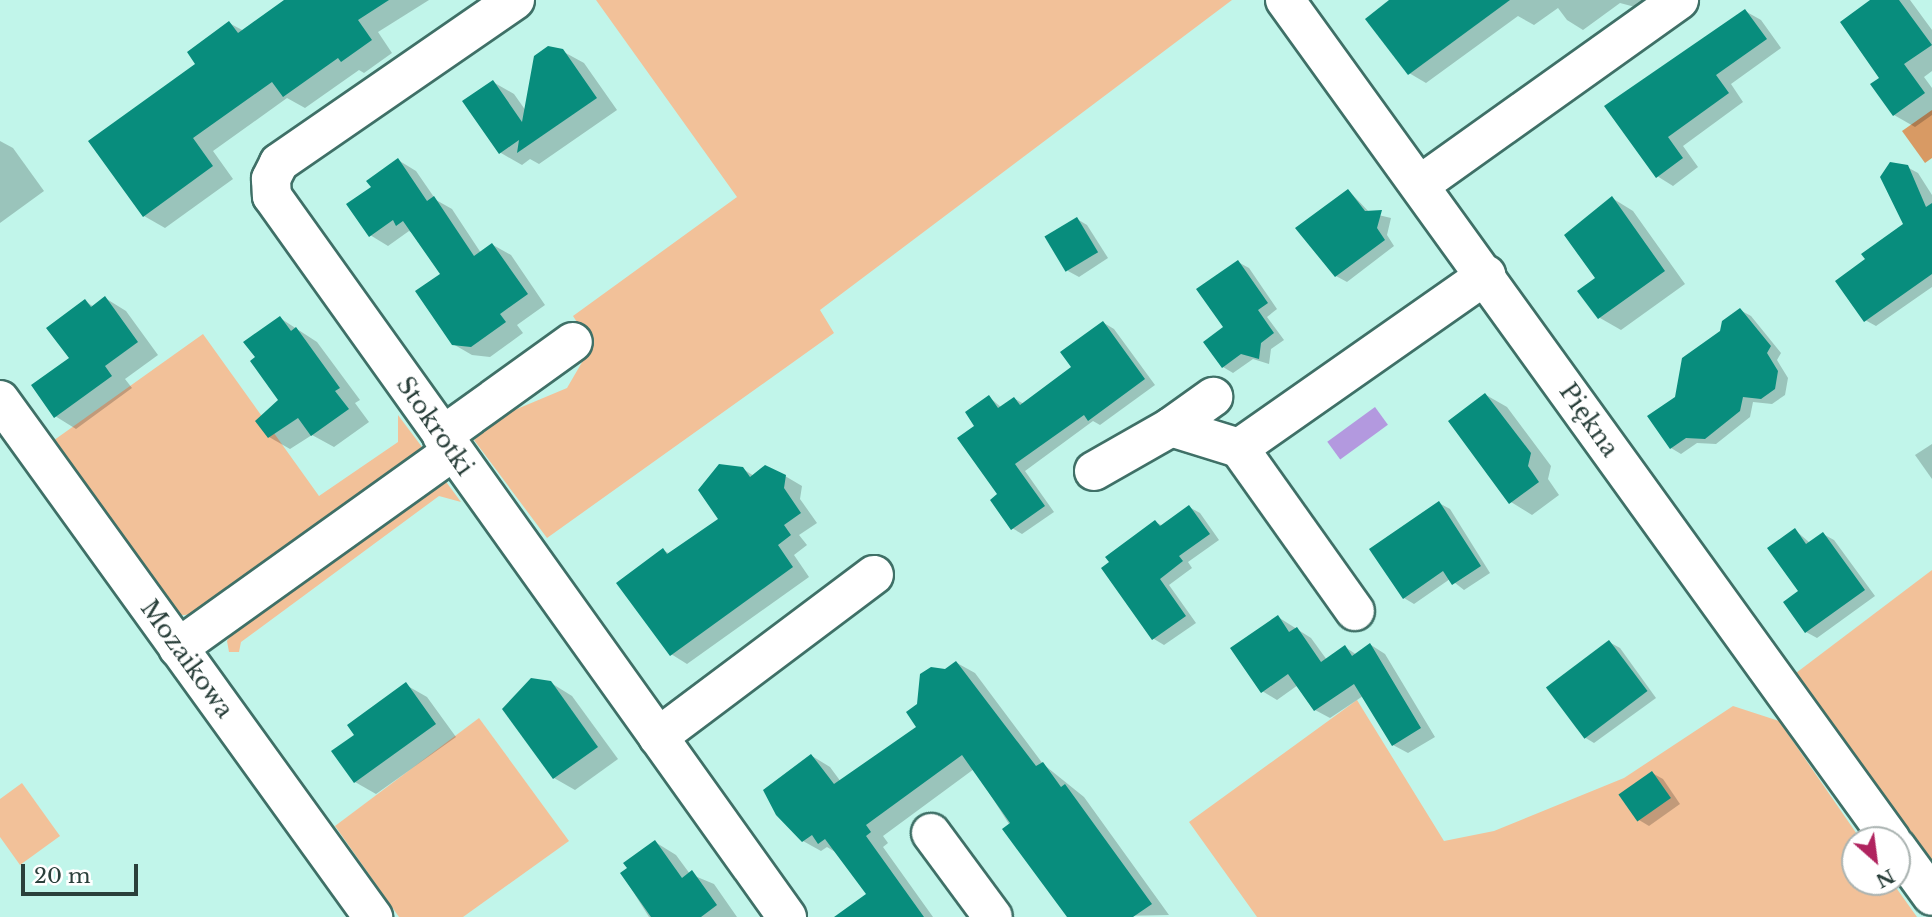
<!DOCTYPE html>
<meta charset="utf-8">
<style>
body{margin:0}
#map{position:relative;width:1932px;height:917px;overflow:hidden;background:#c1f5ea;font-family:"Libre Baskerville",serif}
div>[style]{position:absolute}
.green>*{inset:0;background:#f2c199}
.forest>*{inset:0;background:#d89a64}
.water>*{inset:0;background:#b399df;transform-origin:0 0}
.shadow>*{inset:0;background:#0003}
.building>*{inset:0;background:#088d7d;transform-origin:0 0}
.roads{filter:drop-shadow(2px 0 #3f7067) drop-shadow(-2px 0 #3f7067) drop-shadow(0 2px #3f7067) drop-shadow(0 -2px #3f7067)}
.minor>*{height:38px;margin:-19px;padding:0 19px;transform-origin:19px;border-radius:19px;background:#fff}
span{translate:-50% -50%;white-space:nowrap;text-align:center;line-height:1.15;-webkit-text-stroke:7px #fff;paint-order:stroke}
.street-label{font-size:24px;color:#2a403b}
.north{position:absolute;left:1841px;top:826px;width:70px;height:70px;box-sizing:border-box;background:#fff;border:2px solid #aab3b1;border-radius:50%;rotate:152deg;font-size:19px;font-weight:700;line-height:28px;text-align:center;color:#2a403b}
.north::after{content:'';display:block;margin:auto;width:24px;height:32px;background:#b0245f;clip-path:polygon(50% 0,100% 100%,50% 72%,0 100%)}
.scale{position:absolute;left:21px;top:864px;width:117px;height:32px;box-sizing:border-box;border:4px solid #2a403b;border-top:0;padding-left:9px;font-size:21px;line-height:24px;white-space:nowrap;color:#2a403b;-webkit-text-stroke:5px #fff;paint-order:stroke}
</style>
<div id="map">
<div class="green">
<div style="clip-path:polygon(596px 0,1232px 0,820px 310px,834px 333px,547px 538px,474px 440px,498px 417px,567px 388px,592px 345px,573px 316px,737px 197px)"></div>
<div style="clip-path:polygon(203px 334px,319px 496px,398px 442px,398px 415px,422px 447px,410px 468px,199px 613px,170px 617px,50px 443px)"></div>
<div style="clip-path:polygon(444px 479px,461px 502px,439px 496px,241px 642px,239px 652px,229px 652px,227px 641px,239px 621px)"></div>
<div style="clip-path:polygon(1932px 570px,1932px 873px,1792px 676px)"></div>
<div style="clip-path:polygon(1357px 700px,1444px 841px,1494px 831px,1624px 778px,1733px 706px,1779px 721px,1861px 840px,1855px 840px,1855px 882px,1892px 882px,1917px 917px,1257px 917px,1189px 822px)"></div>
<div style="clip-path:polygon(479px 718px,569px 841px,463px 917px,399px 917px,335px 826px)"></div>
<div style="clip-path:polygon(22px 783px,60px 836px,20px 865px,0 837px,0 799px)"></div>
</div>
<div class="forest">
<div style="clip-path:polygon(1932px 110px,1932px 158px,1925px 163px,1902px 131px)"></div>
</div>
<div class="water">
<div style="left:1375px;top:407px;width:22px;height:59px;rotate:54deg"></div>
</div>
<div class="shadow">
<div style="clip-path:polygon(287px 0,429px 0,378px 32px,392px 53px,364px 73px,359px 70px,305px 108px,287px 98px,213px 151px,233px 179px,165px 228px,144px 216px,198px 64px,229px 23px,244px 31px)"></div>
<div style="clip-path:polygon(1399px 0,1643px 0,1650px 11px,1620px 3px,1583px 30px,1567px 20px,1558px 8px,1534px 25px,1518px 16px,1426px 83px,1409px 73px)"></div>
<div style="clip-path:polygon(1873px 0,1910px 0,1932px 30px,1932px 71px,1924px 77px,1932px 88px,1932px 115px,1915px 127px,1894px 115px,1882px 78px)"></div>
<div style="clip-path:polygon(1745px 11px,1761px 20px,1781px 48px,1731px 84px,1743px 102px,1683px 146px,1698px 167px,1673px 186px,1657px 176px,1607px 106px)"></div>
<div style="clip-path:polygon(562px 51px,584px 63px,617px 110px,539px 164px,530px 159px,522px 165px,501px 153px,493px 82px,514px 94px,526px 111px)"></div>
<div style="clip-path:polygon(0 141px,13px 148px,44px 191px,0 223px)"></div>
<div style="clip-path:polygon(398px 160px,416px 171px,436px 200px,452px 209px,481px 253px,493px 245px,511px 255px,545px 305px,517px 325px,523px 333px,490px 357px,472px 355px,453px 344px,442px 274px,414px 234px,409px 231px,388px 246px,370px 235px,373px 188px)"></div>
<div style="clip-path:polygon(1907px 167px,1918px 173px,1932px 195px,1932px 287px,1876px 326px,1865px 320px,1867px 260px,1905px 225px)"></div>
<div style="clip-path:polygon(1349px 191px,1370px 213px,1391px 218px,1387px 235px,1394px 246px,1347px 282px,1336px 276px,1298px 228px)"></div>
<div style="clip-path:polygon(1612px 198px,1633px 211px,1685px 284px,1621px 330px,1600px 318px,1580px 291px,1597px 278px)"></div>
<div style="clip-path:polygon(1077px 219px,1087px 225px,1108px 258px,1079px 277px,1068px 271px)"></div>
<div style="clip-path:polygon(1238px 262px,1249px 268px,1277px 309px,1267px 317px,1284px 340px,1271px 349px,1269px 364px,1253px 359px,1233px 373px,1223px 367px)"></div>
<div style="clip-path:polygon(105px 298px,126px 311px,158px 355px,125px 379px,132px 388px,76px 429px,55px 416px,85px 301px,94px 307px)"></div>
<div style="clip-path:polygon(1740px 310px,1751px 316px,1781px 353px,1777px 360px,1788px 378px,1785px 395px,1772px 404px,1753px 402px,1750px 417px,1716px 444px,1697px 443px,1681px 454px,1671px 448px,1676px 399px)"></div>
<div style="clip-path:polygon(280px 318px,317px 342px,360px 400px,355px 403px,369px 422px,334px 447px,312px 435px,290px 449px,269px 437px,281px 400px,257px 358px)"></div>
<div style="clip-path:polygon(1104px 323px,1114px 329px,1155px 385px,1100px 425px,1093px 421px,1025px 471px,1054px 512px,1022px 534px,1012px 528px,977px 426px,989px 397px,1002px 408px,1015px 399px,1024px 404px,1073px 367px)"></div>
<div style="clip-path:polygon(1486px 395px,1507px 407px,1551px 466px,1548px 479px,1559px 495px,1532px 515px,1511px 502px)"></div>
<div style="clip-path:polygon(1932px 444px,1932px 479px,1915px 455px)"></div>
<div style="clip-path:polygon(743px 469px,754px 476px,785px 476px,802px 486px,800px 499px,817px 523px,799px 535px,807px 545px,794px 555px,809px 577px,687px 664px,671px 654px,663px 550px,670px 554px,721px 519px)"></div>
<div style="clip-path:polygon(1439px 503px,1450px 509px,1490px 573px,1464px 590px,1450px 579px,1414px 604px,1404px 598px)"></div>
<div style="clip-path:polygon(1189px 507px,1200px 513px,1219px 540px,1188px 562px,1192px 568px,1169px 585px,1196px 623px,1164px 645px,1154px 639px,1104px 568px,1155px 522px,1163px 526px)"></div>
<div style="clip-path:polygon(1795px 530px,1810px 543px,1823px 534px,1834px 540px,1875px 596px,1817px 638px,1806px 632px)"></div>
<div style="clip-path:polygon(1278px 617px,1311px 638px,1327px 660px,1345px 647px,1357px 655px,1371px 645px,1385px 654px,1435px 737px,1408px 753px,1393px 745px,1363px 696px,1330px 718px,1315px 710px,1298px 685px,1277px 700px,1262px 691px)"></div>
<div style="clip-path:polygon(1609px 642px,1620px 648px,1656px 698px,1594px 743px,1584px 737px)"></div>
<div style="clip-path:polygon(957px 663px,975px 673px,1043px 764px,1084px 797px,1169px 915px,1068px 917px,974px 769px,883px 836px,888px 843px,883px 847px,933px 917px,860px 917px,869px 894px,837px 853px,827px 847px,821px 851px,803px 841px,812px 756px,830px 767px,841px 782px,918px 727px,918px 705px)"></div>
<div style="clip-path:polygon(551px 683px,572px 696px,618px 759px,575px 790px,554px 778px)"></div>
<div style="clip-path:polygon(406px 685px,427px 697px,456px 737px,376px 794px,355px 782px,333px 751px,356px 735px)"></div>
<div style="clip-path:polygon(1652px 773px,1663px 779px,1680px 804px,1649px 826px,1639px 820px,1621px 795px)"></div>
<div style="clip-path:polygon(655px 842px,676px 855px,690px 874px,714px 884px,737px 917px,649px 917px,622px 874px)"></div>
</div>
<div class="building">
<div style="clip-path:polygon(284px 0,389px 0,358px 20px,372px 40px,341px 62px,338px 58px,283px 97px,272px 82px,193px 138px,213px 166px,143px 217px,88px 141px,195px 64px,187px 52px,229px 21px,238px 33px)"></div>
<div style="clip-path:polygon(1389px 0,1510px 0,1408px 75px,1365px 19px)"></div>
<div style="clip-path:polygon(1870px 0,1899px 0,1932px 45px,1904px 64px,1925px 93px,1893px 116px,1870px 84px,1879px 78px,1840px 22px)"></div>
<div style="clip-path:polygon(1745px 9px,1767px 39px,1716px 75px,1729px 93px,1668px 137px,1683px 158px,1656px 178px,1604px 106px)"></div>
<div style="clip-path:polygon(548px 46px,563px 49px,597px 98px,517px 153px,519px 140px,499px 154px,462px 101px,493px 80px,522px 122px,534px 56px)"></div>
<div style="clip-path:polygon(398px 158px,427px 201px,434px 196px,474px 256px,492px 243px,528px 294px,500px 314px,506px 322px,471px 347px,452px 345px,415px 291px,440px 274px,403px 221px,396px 226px,393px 220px,369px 237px,346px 204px,371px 187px,366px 181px)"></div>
<div style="clip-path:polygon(1890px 162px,1908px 165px,1926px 207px,1932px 203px,1932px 274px,1864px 322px,1835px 281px,1865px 259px,1861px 254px,1903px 224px,1880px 177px)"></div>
<div style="clip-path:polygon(1348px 189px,1365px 211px,1382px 210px,1377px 228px,1385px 240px,1335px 277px,1295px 228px)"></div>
<div style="clip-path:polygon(1612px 196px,1665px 271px,1598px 319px,1577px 291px,1595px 278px,1564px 235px)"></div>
<div style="left:1077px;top:217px;width:41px;height:38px;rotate:59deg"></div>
<div style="clip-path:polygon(1238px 260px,1268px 303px,1258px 310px,1274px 333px,1261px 343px,1259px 359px,1241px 354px,1222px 368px,1203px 342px,1223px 327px,1196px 289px)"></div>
<div style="clip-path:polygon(105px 296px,138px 342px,105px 366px,112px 376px,54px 418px,31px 385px,69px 358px,46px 328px,85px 299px,91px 307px)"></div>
<div style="clip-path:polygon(1740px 308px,1771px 346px,1767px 353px,1778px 371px,1775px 389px,1761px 399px,1743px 397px,1740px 411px,1705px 439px,1686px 438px,1670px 449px,1647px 416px,1675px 397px,1682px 358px,1720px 331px,1722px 321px)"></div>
<div style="clip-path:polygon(280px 316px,291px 331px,296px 327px,340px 388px,335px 391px,349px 409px,311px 436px,298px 418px,268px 438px,255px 421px,278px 400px,250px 361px,255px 357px,243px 342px)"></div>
<div style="clip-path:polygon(1103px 321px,1145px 379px,1088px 421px,1084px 415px,1015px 464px,1045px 506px,1011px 530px,990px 500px,997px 494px,957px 438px,974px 426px,965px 412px,989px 395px,998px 408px,1014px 397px,1020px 405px,1071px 367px,1060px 352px)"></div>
<div style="clip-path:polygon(1485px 393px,1531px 453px,1528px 466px,1539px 482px,1509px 504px,1448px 421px)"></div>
<div style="clip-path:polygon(719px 464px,743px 467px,750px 477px,765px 465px,786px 475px,784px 488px,801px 513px,784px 525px,791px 535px,778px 545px,793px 567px,670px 656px,616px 583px,663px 548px,667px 554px,718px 519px,698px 490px)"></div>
<div style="clip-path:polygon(1439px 501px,1481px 566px,1452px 585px,1443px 571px,1403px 599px,1369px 549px)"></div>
<div style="clip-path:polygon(1189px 505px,1210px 534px,1179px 556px,1183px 561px,1160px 579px,1186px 616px,1152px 640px,1101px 568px,1109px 562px,1105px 557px,1155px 520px,1160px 526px)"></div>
<div style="clip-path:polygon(1795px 528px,1806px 544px,1823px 532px,1865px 590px,1805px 633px,1783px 602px,1798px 591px,1767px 548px)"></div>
<div style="clip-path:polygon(1278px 615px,1289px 632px,1297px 627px,1321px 662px,1345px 645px,1352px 656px,1370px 643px,1421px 728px,1392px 746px,1354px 684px,1314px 711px,1288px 674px,1261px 693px,1230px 648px)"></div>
<div style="left:1609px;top:640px;width:64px;height:79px;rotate:53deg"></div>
<div style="clip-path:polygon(956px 661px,1036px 766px,1043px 762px,1061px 787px,1065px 784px,1152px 904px,1133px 917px,1067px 917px,1002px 829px,1010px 823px,962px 755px,866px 825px,871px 832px,866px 836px,924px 917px,834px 917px,866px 894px,825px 839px,818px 844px,812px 835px,802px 842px,776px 815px,763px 790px,811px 754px,834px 784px,916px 727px,906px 712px,917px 704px,920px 674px,931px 667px,945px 669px)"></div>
<div style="clip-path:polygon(531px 678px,551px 681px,598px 747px,553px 779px,502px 709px)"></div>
<div style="clip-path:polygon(406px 682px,436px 724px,354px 783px,331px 751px,354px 735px,347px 725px)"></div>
<div style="left:1652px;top:771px;width:33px;height:41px;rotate:55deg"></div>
<div style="clip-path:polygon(655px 840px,682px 878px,692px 870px,717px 905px,701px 917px,651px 917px,620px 873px,627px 868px,623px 863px)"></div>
</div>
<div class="roads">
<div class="minor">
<div style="left:515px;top:0;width:287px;rotate:145.4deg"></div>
<div style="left:279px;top:163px;width:18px;rotate:117deg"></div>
<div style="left:271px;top:179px;width:17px;rotate:87deg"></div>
<div style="left:272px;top:196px;width:886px;rotate:54.46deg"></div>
<div style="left:1285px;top:0;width:1036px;rotate:54.19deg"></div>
<div style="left:1421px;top:184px;width:317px;rotate:-35.5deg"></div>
<div style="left:0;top:400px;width:638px;rotate:54.19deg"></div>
<div style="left:1171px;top:427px;width:52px;rotate:-35.5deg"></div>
<div style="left:442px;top:436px;width:161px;rotate:-35.7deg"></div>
<div style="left:1239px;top:448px;width:302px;rotate:-35deg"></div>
<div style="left:1094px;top:471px;width:89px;rotate:-29.7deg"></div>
<div style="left:1171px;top:427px;width:71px;rotate:17.2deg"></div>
<div style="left:1239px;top:448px;width:200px;rotate:54.6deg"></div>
<div style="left:178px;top:648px;width:338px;rotate:-35.6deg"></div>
<div style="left:658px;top:737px;width:270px;rotate:-36.9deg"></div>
<div style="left:931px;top:833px;width:104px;rotate:53.6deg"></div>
<div style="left:1897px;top:848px;width:59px;rotate:53.9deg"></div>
</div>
</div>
<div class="street-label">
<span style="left:1589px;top:420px;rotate:55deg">Piękna</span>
<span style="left:435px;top:426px;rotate:55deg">Stokrotki</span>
<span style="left:187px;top:659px;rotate:54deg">Mozaikowa</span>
</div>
<div class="north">N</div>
<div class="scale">20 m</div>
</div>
